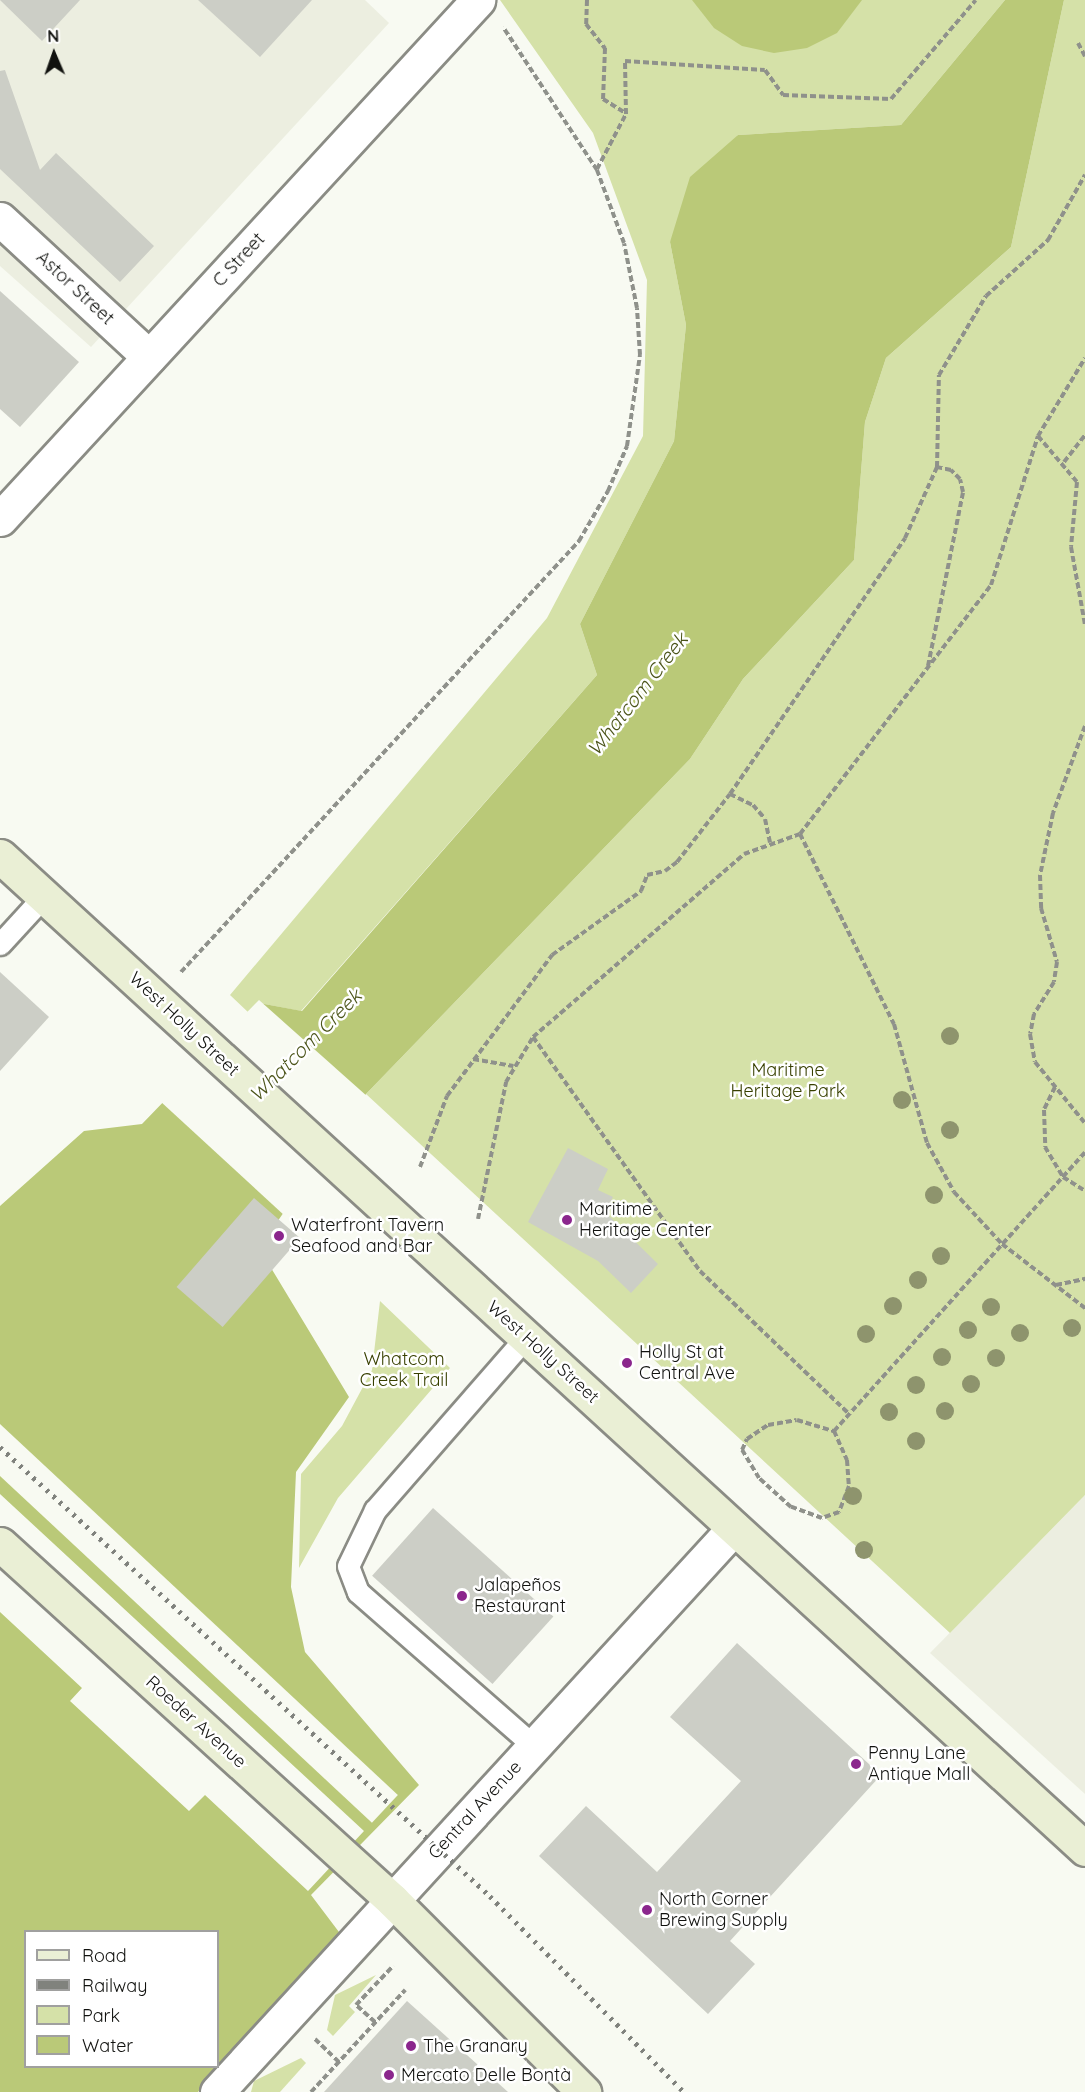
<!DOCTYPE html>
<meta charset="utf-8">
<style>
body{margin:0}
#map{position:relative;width:1085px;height:2092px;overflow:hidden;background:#f8faf2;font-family:Quicksand,sans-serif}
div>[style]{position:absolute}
.built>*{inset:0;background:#eceee0}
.green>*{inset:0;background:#d5e1a8}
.water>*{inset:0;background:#bac978}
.pier>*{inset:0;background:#f8faf2;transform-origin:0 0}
.building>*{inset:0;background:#cccec6;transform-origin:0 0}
.path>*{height:4px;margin-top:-2px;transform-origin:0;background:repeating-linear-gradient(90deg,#8f918b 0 6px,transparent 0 9px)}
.roads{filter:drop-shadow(2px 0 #8b8c85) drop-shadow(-2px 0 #8b8c85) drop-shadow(0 2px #8b8c85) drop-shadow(0 -2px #8b8c85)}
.lane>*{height:21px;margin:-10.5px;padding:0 10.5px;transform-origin:10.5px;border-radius:10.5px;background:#fff}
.street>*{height:33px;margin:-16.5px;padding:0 16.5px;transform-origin:16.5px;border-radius:16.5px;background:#fff}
.secondary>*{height:33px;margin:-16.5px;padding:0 16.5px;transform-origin:16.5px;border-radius:16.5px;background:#eaefd5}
.rail>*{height:4.5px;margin-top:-2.25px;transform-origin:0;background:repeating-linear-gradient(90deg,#80827d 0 3px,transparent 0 9px)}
.trees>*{width:18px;height:18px;margin:-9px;border-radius:50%;background:#8e946d}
.dots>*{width:16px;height:16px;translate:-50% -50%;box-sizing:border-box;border:3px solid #fff;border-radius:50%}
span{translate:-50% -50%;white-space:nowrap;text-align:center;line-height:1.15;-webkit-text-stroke:5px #fff;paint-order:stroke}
.street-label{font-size:18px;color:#11120f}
.park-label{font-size:18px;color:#384000}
.poi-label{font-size:18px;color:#11120f}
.left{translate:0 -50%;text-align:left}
.water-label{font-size:20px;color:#4b5419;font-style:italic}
.legend{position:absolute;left:24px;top:1930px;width:195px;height:138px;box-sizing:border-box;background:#fff;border:2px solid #a0a09f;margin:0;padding:8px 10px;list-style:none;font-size:18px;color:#11120f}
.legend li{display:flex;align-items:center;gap:12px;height:30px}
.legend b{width:30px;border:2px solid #a0a09f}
.north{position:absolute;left:24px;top:24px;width:60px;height:60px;-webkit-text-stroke:4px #fff;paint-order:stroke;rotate:358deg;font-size:16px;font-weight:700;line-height:24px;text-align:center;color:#11120f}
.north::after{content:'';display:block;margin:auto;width:21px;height:27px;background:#11120f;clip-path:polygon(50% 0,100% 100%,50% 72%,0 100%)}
</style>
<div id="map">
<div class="built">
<div style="clip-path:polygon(0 0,365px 0,389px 23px,91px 347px,0 266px)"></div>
<div style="clip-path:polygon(1085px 1495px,1085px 1794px,930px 1653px)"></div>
</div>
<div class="green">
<div style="clip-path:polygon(500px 0,1005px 0,901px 125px,738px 135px,670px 242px,686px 325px,674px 441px,580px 624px,597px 675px,301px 1011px,259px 1003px,250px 1014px,230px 995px,547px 618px,643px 436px,647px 280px,593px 133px)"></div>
<div style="clip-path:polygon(1064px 0,1085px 0,1085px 1495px,950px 1633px,366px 1094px,690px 759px,743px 679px,854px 560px,865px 422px,886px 358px,1011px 247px)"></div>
<div style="clip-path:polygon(380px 1301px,450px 1368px,338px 1498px,299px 1568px,301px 1474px,342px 1426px,372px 1370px)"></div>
<div style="clip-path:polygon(376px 1975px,349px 2006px,355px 2012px,333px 2036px,327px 2030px,335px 1995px)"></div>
<div style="clip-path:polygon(301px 2058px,306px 2063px,280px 2092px,251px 2092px,254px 2081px)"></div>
</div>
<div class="water">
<div style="clip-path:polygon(692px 0,862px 0,837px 33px,807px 48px,774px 53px,742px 46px,714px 28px)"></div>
<div style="clip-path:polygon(evenodd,1005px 0,1064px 0,1011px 247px,886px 358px,865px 422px,854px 560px,743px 679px,690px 759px,366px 1094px,259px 1248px,349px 1397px,296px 1472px,291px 1587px,305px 1652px,419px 1785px,311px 1895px,342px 1936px,198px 2092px,0 2092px,0 1206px,84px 1131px,142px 1124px,259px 1003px,302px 1011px,597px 675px,580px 624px,674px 441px,686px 325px,670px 242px,690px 177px,738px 135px,901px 125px,1005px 0,26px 1932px,218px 1932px,218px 2066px,26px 2066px,26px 1932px)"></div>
</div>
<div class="pier">
<div style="clip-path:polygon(259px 1000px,368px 1097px,285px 1216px,160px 1101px)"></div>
<div style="left:0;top:1424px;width:544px;height:38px;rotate:43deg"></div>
<div style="clip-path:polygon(0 1494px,364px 1831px,308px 1891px,205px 1795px,189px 1811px,70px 1701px,82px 1688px,0 1612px)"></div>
</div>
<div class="building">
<div style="clip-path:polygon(0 0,80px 0,42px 41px)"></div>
<div style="clip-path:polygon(198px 0,312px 0,260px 57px)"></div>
<div style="clip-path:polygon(5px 70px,40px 170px,56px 153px,154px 246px,120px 282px,0 169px,0 71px)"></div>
<div style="clip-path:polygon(0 291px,79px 362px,20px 427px,0 409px)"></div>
<div style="clip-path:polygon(0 972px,49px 1017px,0 1071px)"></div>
<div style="clip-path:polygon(568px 1148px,608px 1169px,598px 1190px,613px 1197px,605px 1212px,658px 1264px,631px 1293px,598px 1261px,528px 1222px)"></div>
<div style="left:254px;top:1198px;width:61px;height:118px;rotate:41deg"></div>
<div style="left:433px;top:1508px;width:162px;height:91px;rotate:42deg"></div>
<div style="clip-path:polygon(737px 1643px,881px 1775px,730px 1941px,755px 1964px,708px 2014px,539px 1856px,586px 1806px,657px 1872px,741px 1781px,670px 1717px)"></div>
<div style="clip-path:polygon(407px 2001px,508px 2092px,324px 2092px)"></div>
</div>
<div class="path">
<div style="left:587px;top:0;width:24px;rotate:92deg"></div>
<div style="left:586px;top:24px;width:31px;rotate:52deg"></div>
<div style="left:605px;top:48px;width:51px;rotate:92.2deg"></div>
<div style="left:603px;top:99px;width:26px;rotate:32deg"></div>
<div style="left:1078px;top:43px;width:15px;rotate:62deg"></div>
<div style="left:597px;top:169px;width:62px;rotate:-62.2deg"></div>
<div style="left:626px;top:114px;width:53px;rotate:-91.1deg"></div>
<div style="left:625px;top:61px;width:140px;rotate:3.7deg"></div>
<div style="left:765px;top:70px;width:31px;rotate:54deg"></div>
<div style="left:783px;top:95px;width:108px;rotate:2.1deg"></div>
<div style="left:891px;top:99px;width:130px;rotate:-49.4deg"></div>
<div style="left:1038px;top:436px;width:60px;rotate:49.7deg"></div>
<div style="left:1077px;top:482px;width:65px;rotate:95.3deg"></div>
<div style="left:1071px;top:547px;width:79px;rotate:79.8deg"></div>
<div style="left:1064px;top:462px;width:34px;rotate:-52deg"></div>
<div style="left:928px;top:666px;width:177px;rotate:-78.6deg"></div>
<div style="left:963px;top:492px;width:13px;rotate:-103deg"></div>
<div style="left:960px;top:479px;width:13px;rotate:-135deg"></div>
<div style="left:951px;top:470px;width:14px;rotate:-168deg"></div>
<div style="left:1085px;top:726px;width:93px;rotate:110.2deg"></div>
<div style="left:1053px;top:813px;width:63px;rotate:101.8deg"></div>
<div style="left:1040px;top:875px;width:33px;rotate:88deg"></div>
<div style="left:1041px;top:908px;width:56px;rotate:73.5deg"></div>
<div style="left:1057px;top:962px;width:20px;rotate:99deg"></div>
<div style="left:1054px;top:982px;width:38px;rotate:122deg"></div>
<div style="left:1034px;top:1014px;width:20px;rotate:101deg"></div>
<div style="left:1030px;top:1034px;width:28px;rotate:80deg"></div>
<div style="left:1035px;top:1062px;width:79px;rotate:50.7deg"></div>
<div style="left:730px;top:794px;width:25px;rotate:26deg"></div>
<div style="left:753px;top:805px;width:18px;rotate:49deg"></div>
<div style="left:765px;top:819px;width:24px;rotate:78deg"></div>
<div style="left:800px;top:834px;width:212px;rotate:63.7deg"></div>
<div style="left:894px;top:1024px;width:123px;rotate:74.5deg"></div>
<div style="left:927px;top:1143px;width:56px;rotate:61.1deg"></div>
<div style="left:954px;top:1192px;width:71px;rotate:47.3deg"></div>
<div style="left:1002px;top:1244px;width:105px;rotate:37.6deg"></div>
<div style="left:181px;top:972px;width:587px;rotate:-47.28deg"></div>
<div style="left:579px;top:541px;width:58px;rotate:-59.9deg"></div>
<div style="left:608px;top:491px;width:49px;rotate:-67.1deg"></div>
<div style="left:627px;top:446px;width:92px;rotate:-81.9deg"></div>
<div style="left:640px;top:355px;width:47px;rotate:-93.7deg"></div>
<div style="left:637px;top:308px;width:66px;rotate:-101.3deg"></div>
<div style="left:624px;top:243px;width:78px;rotate:-110.3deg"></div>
<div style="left:597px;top:170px;width:171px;rotate:-123.3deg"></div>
<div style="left:533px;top:1037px;width:287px;rotate:54.5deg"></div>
<div style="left:700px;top:1271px;width:207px;rotate:43.8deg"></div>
<div style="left:473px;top:1059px;width:41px;rotate:9.9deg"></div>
<div style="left:1055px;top:1087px;width:25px;rotate:116deg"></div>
<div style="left:1044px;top:1110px;width:37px;rotate:88deg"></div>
<div style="left:1045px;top:1147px;width:35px;rotate:59deg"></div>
<div style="left:1063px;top:1177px;width:26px;rotate:32deg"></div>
<div style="left:420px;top:1167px;width:76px;rotate:-69.2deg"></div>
<div style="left:447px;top:1096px;width:176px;rotate:-53.3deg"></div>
<div style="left:552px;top:955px;width:110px;rotate:-35.7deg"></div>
<div style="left:641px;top:891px;width:17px;rotate:-69deg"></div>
<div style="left:647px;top:875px;width:18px;rotate:-13deg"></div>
<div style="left:665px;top:871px;width:15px;rotate:-37deg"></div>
<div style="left:677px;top:862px;width:86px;rotate:-52.1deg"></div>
<div style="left:730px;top:794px;width:310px;rotate:-55.6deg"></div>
<div style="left:905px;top:538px;width:78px;rotate:-65.7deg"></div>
<div style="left:937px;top:467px;width:92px;rotate:-88.8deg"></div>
<div style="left:939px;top:375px;width:92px;rotate:-59.3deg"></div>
<div style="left:986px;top:296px;width:84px;rotate:-42.1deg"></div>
<div style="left:1048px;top:240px;width:75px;rotate:-60.4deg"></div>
<div style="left:478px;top:1219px;width:140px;rotate:-78.4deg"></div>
<div style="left:506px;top:1082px;width:52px;rotate:-59deg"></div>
<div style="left:533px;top:1037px;width:279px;rotate:-40.9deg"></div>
<div style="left:744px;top:854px;width:59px;rotate:-19.7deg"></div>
<div style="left:800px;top:834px;width:314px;rotate:-52.5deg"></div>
<div style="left:991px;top:585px;width:156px;rotate:-72.5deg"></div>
<div style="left:1038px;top:436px;width:91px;rotate:-58.9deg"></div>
<div style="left:1056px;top:1285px;width:30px;rotate:-12deg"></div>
<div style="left:797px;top:1420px;width:39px;rotate:17deg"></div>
<div style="left:834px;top:1431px;width:32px;rotate:66deg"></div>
<div style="left:847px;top:1460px;width:26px;rotate:86deg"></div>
<div style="left:849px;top:1486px;width:28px;rotate:111deg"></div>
<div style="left:839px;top:1512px;width:18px;rotate:161deg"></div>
<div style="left:822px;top:1518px;width:33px;rotate:-160deg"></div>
<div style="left:791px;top:1507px;width:43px;rotate:-137.8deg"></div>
<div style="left:759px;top:1478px;width:33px;rotate:-121deg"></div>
<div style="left:742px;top:1450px;width:12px;rotate:-66deg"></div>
<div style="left:747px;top:1439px;width:25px;rotate:-34deg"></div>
<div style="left:768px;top:1425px;width:29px;rotate:-10deg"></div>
<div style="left:834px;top:1431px;width:375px;rotate:-48deg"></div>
<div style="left:375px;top:2022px;width:25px;rotate:-138deg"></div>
<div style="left:356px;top:2005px;width:54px;rotate:-46.5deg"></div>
<div style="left:315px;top:2039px;width:33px;rotate:44deg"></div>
<div style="left:311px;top:2092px;width:139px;rotate:-47.3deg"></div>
</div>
<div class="roads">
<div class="lane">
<div style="left:0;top:944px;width:65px;rotate:-47.5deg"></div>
<div style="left:526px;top:1337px;width:230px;rotate:131.1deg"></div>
<div style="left:375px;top:1510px;width:62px;rotate:115.7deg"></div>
<div style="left:348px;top:1566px;width:28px;rotate:69deg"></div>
<div style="left:358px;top:1592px;width:234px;rotate:41.2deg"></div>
</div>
<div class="street">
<div style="left:0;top:219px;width:203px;rotate:42.8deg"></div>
<div style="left:0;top:519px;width:706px;rotate:-47.35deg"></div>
<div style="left:217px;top:2092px;width:765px;rotate:-47.49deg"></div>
</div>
<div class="secondary">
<div style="left:0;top:856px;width:1471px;rotate:42.46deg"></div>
<div style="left:0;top:1544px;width:530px;rotate:42.24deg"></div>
<div style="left:392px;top:1900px;width:272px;rotate:45deg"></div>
</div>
</div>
<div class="rail">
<div style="left:0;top:1447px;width:665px;rotate:42.5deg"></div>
<div style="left:490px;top:1896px;width:276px;rotate:45.3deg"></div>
</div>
<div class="trees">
<div style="left:950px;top:1036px"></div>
<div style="left:902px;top:1100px"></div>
<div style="left:950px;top:1130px"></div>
<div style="left:934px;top:1195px"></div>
<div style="left:941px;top:1256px"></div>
<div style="left:918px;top:1280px"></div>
<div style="left:893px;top:1306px"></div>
<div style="left:991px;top:1307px"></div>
<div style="left:1072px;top:1328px"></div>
<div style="left:968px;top:1330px"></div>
<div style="left:1020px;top:1333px"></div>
<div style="left:866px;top:1334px"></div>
<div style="left:942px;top:1357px"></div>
<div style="left:996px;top:1358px"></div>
<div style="left:971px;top:1384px"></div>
<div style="left:916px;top:1385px"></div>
<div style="left:945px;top:1411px"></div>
<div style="left:889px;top:1412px"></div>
<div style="left:916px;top:1441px"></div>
<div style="left:853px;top:1496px"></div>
<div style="left:864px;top:1550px"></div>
</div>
<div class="dots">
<div style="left:567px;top:1220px;background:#8b268d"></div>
<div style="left:279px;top:1236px;background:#8b268d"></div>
<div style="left:627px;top:1363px;background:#8b268d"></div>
<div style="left:462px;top:1596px;background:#8b268d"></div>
<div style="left:856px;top:1764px;background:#8b268d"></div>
<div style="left:647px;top:1910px;background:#8b268d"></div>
<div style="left:411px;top:2046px;background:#8b268d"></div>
<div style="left:389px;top:2075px;background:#8b268d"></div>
</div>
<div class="street-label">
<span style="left:239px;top:260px;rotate:-47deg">C Street</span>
<span style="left:75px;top:288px;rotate:43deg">Astor Street</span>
<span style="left:184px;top:1024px;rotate:43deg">West Holly Street</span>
<span style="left:543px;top:1352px;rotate:42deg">West Holly Street</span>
<span style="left:196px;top:1722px;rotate:42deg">Roeder Avenue</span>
<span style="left:475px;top:1810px;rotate:-47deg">Central Avenue</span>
</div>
<div class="park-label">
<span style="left:788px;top:1081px">Maritime<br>Heritage Park</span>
<span style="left:404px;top:1370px">Whatcom<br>Creek Trail</span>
</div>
<div class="poi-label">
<span class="left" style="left:579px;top:1220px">Maritime<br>Heritage Center</span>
<span class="left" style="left:291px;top:1236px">Waterfront Tavern<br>Seafood and Bar</span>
<span class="left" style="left:639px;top:1363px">Holly St at<br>Central Ave</span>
<span class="left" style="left:474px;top:1596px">Jalapeños<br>Restaurant</span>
<span class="left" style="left:868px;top:1764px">Penny Lane<br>Antique Mall</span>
<span class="left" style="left:659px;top:1910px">North Corner<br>Brewing Supply</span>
<span class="left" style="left:423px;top:2046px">The Granary</span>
<span class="left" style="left:401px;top:2075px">Mercato Delle Bontà</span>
</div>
<div class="water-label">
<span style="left:637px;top:694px;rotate:-52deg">Whatcom Creek</span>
<span style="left:305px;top:1045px;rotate:-45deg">Whatcom Creek</span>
</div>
<ul class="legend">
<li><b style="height:8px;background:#eaefd5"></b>Road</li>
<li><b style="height:8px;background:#80827d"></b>Railway</li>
<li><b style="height:16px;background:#d5e1a8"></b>Park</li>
<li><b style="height:16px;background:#bac978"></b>Water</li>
</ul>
<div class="north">N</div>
</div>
